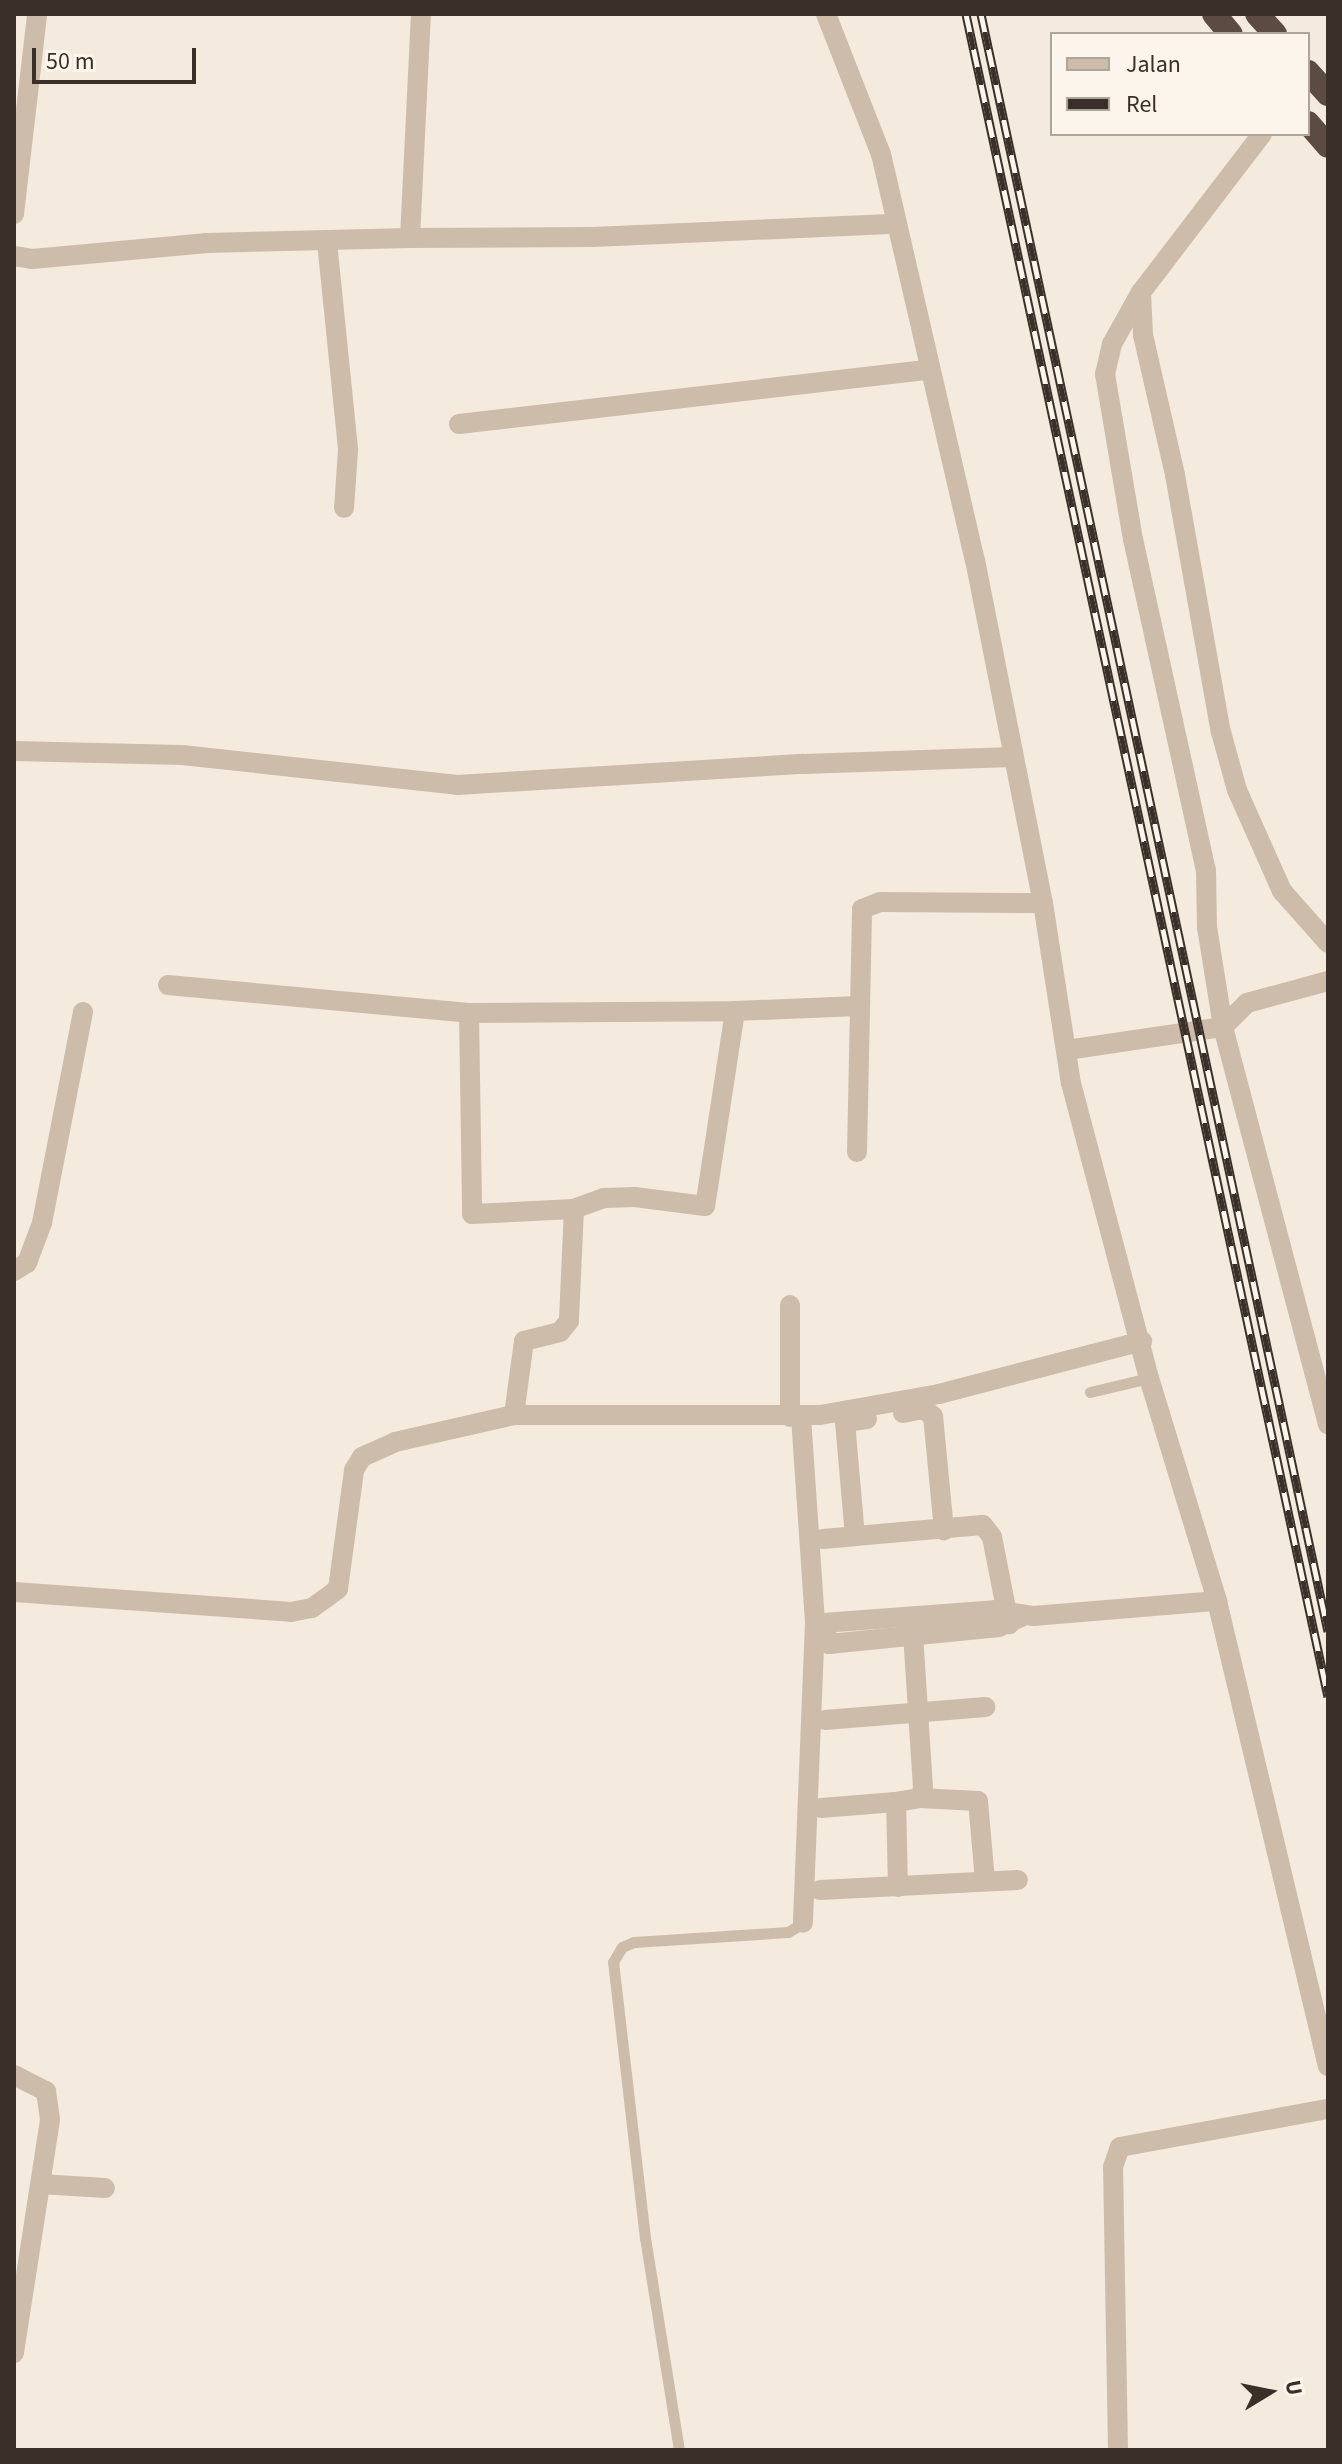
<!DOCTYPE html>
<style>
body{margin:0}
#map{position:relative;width:1342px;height:2464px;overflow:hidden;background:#f4ebde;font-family:"Source Sans 3",sans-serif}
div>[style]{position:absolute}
.lane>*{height:11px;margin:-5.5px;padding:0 5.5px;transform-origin:5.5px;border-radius:5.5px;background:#cdbca9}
.street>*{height:20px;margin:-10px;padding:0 10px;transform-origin:10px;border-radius:10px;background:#cdbca9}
.highway>*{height:24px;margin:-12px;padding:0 12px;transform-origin:12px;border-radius:12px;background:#5c4b40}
.rail>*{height:9px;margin-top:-4.5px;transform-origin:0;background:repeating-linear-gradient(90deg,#fbf5eb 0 18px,#3a3029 0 36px);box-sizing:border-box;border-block:2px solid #3a3029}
span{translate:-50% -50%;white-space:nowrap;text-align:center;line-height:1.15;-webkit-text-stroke:6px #fbf5eb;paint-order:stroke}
.frame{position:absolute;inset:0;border:16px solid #3a3029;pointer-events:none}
.legend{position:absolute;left:1050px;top:32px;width:260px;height:104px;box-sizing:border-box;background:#fbf5eb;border:2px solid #aea69d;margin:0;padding:10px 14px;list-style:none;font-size:24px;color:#3a3029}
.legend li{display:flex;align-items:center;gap:16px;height:40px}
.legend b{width:40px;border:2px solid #aea69d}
.north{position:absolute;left:1230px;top:2352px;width:80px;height:80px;-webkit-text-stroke:6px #fbf5eb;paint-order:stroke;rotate:80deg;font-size:22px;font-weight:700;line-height:32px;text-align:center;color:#3a3029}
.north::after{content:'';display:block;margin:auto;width:28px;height:36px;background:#3a3029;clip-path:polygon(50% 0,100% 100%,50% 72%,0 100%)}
.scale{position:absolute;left:32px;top:48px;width:164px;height:36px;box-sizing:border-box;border:4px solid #3a3029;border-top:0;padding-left:10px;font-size:24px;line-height:28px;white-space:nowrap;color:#3a3029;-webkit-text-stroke:6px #fbf5eb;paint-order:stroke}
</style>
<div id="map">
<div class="lane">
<div style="left:1090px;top:1392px;width:61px;rotate:-13.3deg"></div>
<div style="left:679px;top:2450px;width:215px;rotate:-99.1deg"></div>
<div style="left:645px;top:2238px;width:278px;rotate:-96.6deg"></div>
<div style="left:613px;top:1962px;width:17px;rotate:-59deg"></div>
<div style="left:622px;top:1947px;width:13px;rotate:-23deg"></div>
<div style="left:634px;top:1942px;width:154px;rotate:-3.7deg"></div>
<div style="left:788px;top:1932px;width:17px;rotate:-31deg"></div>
</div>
<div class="street">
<div style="left:826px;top:14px;width:150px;rotate:68.6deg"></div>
<div style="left:881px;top:154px;width:417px;rotate:77deg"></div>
<div style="left:975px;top:560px;width:350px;rotate:78.8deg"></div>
<div style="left:1043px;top:903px;width:182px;rotate:81.2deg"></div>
<div style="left:1071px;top:1083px;width:305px;rotate:75.2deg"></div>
<div style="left:1149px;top:1378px;width:233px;rotate:73deg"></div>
<div style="left:1217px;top:1601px;width:478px;rotate:76.6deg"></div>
<div style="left:1262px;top:134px;width:199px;rotate:127.4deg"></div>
<div style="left:1141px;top:292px;width:60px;rotate:119.1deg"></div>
<div style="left:1112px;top:344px;width:31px;rotate:103deg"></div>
<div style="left:1105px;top:374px;width:167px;rotate:80.4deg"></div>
<div style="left:1133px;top:539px;width:339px;rotate:77.6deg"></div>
<div style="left:1206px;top:870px;width:57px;rotate:89deg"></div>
<div style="left:1207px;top:927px;width:101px;rotate:80.9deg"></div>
<div style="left:1223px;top:1027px;width:411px;rotate:75.2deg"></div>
<div style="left:14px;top:214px;width:201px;rotate:-83.4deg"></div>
<div style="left:410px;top:238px;width:183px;rotate:-0.3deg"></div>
<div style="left:593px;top:237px;width:303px;rotate:-2.5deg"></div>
<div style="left:327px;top:242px;width:209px;rotate:84.2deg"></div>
<div style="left:348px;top:450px;width:58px;rotate:93.9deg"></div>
<div style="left:14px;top:256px;width:18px;rotate:9deg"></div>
<div style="left:32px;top:259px;width:176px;rotate:-5.2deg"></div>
<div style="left:207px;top:243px;width:203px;rotate:-1.4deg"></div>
<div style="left:410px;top:238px;width:224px;rotate:-87.2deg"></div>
<div style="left:1141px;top:292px;width:43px;rotate:87.3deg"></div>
<div style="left:1143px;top:335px;width:144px;rotate:77.1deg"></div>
<div style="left:1175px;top:475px;width:261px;rotate:79.9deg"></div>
<div style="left:1221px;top:732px;width:60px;rotate:74.6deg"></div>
<div style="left:1237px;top:790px;width:111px;rotate:66deg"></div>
<div style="left:1282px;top:891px;width:69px;rotate:48.5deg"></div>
<div style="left:459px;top:424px;width:472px;rotate:-6.6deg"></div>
<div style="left:14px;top:751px;width:168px;rotate:1.4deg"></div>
<div style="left:182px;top:755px;width:277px;rotate:6.2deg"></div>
<div style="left:457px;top:785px;width:347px;rotate:-3.5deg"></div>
<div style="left:803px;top:764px;width:210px;rotate:-1.9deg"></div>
<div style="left:168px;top:985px;width:302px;rotate:5.3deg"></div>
<div style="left:469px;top:1013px;width:266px;rotate:-0.4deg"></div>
<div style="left:735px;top:1011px;width:197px;rotate:98.7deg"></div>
<div style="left:705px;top:1206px;width:71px;rotate:-172.7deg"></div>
<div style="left:635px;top:1197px;width:31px;rotate:178deg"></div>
<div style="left:604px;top:1198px;width:32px;rotate:160deg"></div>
<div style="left:574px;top:1209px;width:112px;rotate:92.6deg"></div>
<div style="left:569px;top:1321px;width:14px;rotate:129deg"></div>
<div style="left:560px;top:1332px;width:37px;rotate:166deg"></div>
<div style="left:524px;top:1341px;width:75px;rotate:97.7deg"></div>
<div style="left:735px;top:1011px;width:123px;rotate:-2.3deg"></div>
<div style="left:469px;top:1013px;width:201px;rotate:89.1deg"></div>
<div style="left:472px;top:1214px;width:102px;rotate:-2.8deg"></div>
<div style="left:1067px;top:1050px;width:158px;rotate:-8.4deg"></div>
<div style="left:1223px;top:1027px;width:34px;rotate:-45deg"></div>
<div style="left:1247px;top:1003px;width:84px;rotate:-15.2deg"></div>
<div style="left:857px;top:1152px;width:243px;rotate:-88.8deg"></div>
<div style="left:862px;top:909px;width:19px;rotate:-21deg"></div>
<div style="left:880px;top:902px;width:163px;rotate:0.4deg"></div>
<div style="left:14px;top:1271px;width:15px;rotate:-32deg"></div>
<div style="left:27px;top:1263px;width:43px;rotate:-69.4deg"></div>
<div style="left:42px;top:1223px;width:215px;rotate:-79deg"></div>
<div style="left:790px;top:1305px;width:112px;rotate:90deg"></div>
<div style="left:903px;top:1413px;width:21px;rotate:-11deg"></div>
<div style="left:924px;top:1409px;width:11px;rotate:38deg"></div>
<div style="left:933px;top:1416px;width:115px;rotate:84.5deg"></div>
<div style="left:801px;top:1417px;width:205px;rotate:86.1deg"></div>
<div style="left:815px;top:1622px;width:301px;rotate:92.3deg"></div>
<div style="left:867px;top:1419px;width:22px;rotate:172deg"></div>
<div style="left:845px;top:1422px;width:114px;rotate:85deg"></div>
<div style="left:855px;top:1536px;width:128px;rotate:-4.9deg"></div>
<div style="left:983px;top:1525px;width:15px;rotate:53deg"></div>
<div style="left:992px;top:1537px;width:89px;rotate:78.9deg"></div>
<div style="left:823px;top:1539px;width:32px;rotate:-5deg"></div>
<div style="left:14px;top:1592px;width:278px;rotate:4.1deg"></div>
<div style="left:291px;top:1612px;width:21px;rotate:-11deg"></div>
<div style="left:312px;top:1608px;width:32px;rotate:-36deg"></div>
<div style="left:338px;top:1589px;width:120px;rotate:-82.3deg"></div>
<div style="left:354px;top:1470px;width:15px;rotate:-58deg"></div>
<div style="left:362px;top:1457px;width:36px;rotate:-24deg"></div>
<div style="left:395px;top:1442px;width:122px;rotate:-12.8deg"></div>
<div style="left:514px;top:1415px;width:306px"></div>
<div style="left:820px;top:1415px;width:121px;rotate:-10deg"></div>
<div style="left:939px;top:1394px;width:210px;rotate:-14.6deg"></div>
<div style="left:1021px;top:1617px;width:24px;rotate:156deg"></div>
<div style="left:999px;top:1627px;width:171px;rotate:174.3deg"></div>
<div style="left:829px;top:1644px;width:22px;rotate:-106deg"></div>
<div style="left:823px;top:1623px;width:172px;rotate:-4.3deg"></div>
<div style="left:995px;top:1610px;width:38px;rotate:9deg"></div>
<div style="left:1033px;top:1616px;width:185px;rotate:-4.7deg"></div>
<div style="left:825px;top:1720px;width:161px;rotate:-4.6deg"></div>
<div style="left:920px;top:1798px;width:58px;rotate:3deg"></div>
<div style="left:978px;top:1801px;width:80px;rotate:85deg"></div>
<div style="left:821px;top:1808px;width:75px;rotate:-4.6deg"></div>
<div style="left:898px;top:1887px;width:85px;rotate:-91.3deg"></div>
<div style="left:896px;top:1802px;width:24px;rotate:-9deg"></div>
<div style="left:920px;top:1798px;width:10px;rotate:-73deg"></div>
<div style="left:923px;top:1788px;width:153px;rotate:-93.7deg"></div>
<div style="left:820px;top:1890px;width:198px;rotate:-2.9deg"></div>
<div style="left:14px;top:2075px;width:36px;rotate:27deg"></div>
<div style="left:46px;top:2091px;width:29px;rotate:82deg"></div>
<div style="left:50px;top:2120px;width:236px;rotate:98.8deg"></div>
<div style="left:41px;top:2184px;width:64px;rotate:3.6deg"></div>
<div style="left:1118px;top:2450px;width:283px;rotate:-91deg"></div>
<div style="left:1113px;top:2167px;width:21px;rotate:-71deg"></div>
<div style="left:1120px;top:2147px;width:211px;rotate:-10.4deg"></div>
</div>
<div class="highway">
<div style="left:1214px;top:14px;width:26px;rotate:50deg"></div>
<div style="left:1257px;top:14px;width:27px;rotate:48deg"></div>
<div style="left:1308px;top:72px;width:30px;rotate:48deg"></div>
<div style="left:1308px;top:123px;width:30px;rotate:49deg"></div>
</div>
<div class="rail">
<div style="left:966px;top:14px;width:1721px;rotate:77.86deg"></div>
<div style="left:981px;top:14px;width:1654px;rotate:77.89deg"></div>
</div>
<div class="frame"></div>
<ul class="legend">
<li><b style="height:10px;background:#cdbca9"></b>Jalan</li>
<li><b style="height:10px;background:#3a3029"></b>Rel</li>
</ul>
<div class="north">U</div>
<div class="scale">50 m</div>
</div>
